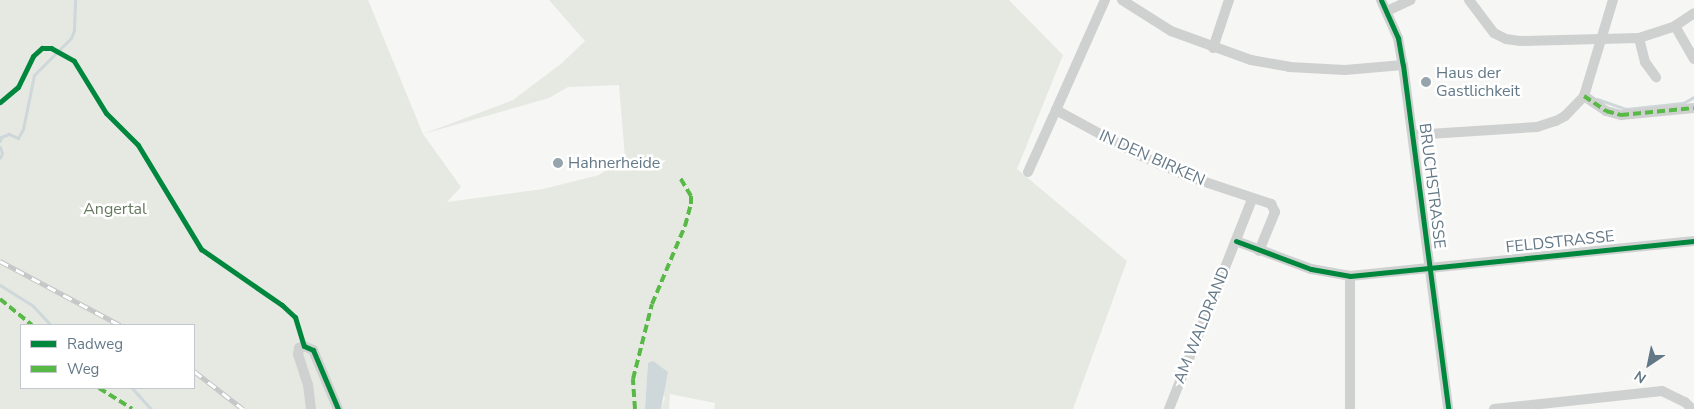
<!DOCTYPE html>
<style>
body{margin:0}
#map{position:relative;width:1694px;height:409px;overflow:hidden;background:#f6f6f4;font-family:"Nunito Sans",sans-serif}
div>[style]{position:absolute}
.green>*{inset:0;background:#e6e9e2}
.water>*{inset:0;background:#ced7d9}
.stream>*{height:3px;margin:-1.5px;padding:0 1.5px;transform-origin:1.5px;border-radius:1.5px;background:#ced7d9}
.minor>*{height:10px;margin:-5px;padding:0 5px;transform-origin:5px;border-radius:5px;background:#cfd1d1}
.rail>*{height:5px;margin-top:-2.5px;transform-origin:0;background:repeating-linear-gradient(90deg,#fff 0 9px,#c4c6c7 0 18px);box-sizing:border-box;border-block:1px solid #c4c6c7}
.quiet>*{height:4px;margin-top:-2px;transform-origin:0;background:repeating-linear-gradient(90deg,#58b947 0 8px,transparent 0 12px)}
.cycleway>*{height:5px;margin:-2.5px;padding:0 2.5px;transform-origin:2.5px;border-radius:2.5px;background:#00873e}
.dots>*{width:14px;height:14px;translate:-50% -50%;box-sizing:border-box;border:2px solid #fff;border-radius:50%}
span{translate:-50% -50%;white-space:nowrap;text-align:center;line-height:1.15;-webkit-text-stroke:5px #fff;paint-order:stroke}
.poi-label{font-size:16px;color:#637887}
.left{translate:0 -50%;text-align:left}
.street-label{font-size:16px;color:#637887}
.park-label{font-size:16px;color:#65795e}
.legend{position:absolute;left:20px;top:324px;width:175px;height:65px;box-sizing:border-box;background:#fff;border:1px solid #c1c9cf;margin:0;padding:6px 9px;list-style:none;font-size:15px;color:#637887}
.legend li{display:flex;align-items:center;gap:10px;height:25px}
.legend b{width:25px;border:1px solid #c1c9cf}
.north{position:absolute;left:1624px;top:339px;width:50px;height:50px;-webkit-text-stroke:4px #fff;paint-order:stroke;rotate:214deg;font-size:14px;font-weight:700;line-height:20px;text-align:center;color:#637887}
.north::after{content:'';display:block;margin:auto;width:18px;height:22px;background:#637887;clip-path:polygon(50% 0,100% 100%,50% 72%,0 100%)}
</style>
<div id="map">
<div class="green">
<div style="clip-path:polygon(evenodd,0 0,368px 0,423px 134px,513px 100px,562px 63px,585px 41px,549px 0,1009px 0,1063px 55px,1017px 169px,1127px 261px,1073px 409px,714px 409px,715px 403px,670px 394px,669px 409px,661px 409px,665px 398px,648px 364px,645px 409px,0 409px,0 0,619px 85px,625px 157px,599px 175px,543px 189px,447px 202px,461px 187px,423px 134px,549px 98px,568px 87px,619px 85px,0 0,21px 325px,194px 325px,194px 388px,21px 388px,21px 325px)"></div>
</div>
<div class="water">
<div style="clip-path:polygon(653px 361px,668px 372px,661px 409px,645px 409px,648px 363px)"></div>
</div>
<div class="stream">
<div style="left:1597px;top:99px;width:31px;rotate:19deg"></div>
<div style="left:1626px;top:109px;width:57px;rotate:-6deg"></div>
<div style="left:1683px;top:103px;width:13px;rotate:-29deg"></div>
<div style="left:0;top:141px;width:4px;rotate:-76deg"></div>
<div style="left:1px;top:137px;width:9px;rotate:-21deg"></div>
<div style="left:9px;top:134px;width:10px;rotate:24deg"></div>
<div style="left:18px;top:138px;width:10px;rotate:-61deg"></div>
<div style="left:23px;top:129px;width:55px;rotate:-78.5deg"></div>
<div style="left:34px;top:75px;width:52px;rotate:-45deg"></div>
<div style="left:71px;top:38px;width:9px;rotate:-69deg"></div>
<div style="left:74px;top:30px;width:30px;rotate:-88deg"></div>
<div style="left:0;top:147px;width:6px;rotate:72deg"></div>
<div style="left:2px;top:153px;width:5px;rotate:112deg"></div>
<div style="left:0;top:285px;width:39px;rotate:32deg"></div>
<div style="left:33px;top:306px;width:26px;rotate:47deg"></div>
<div style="left:132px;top:388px;width:28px;rotate:48deg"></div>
</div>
<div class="minor">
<div style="left:1105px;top:0;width:120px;rotate:114deg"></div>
<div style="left:1056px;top:110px;width:94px;rotate:28.5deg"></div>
<div style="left:1139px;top:155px;width:52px;rotate:23.6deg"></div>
<div style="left:1187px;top:176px;width:89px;rotate:18.4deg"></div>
<div style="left:1271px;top:204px;width:9px;rotate:63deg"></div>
<div style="left:1275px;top:212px;width:42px;rotate:112.3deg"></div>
<div style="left:1122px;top:0;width:58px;rotate:32.3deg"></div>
<div style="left:1171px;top:31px;width:85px;rotate:19.9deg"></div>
<div style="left:1251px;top:60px;width:39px;rotate:10deg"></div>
<div style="left:1289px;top:67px;width:56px;rotate:3.1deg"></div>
<div style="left:1345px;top:70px;width:58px;rotate:-4.9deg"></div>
<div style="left:1381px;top:0;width:42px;rotate:65.9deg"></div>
<div style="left:1398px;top:38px;width:27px;rotate:80deg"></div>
<div style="left:1403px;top:65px;width:347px;rotate:82.5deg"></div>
<div style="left:1469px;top:0;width:41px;rotate:52.9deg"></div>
<div style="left:1494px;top:33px;width:13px;rotate:27deg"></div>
<div style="left:1506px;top:39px;width:15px;rotate:8deg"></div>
<div style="left:1521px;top:41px;width:118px;rotate:-1.5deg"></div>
<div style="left:1639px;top:38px;width:38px;rotate:-18deg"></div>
<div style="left:1675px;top:26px;width:23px;rotate:-34deg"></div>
<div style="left:1387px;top:11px;width:26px;rotate:-25deg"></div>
<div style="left:1675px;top:26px;width:38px;rotate:60deg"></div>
<div style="left:1639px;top:38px;width:25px;rotate:76deg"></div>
<div style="left:1645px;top:62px;width:19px;rotate:54deg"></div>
<div style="left:1213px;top:48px;width:51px;rotate:-71.6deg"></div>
<div style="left:1584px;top:96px;width:27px;rotate:34deg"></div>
<div style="left:1606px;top:111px;width:16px;rotate:15deg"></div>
<div style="left:1621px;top:115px;width:73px;rotate:-5.5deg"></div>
<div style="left:1413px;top:135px;width:124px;rotate:-3.7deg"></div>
<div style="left:1537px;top:127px;width:20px;rotate:-18deg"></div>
<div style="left:1556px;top:121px;width:10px;rotate:-29deg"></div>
<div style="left:1565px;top:116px;width:28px;rotate:-46deg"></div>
<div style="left:1584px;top:96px;width:100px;rotate:-73.2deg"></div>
<div style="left:1028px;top:172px;width:68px;rotate:-65.7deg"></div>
<div style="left:1236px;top:241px;width:80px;rotate:20.5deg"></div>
<div style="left:1311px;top:269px;width:40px;rotate:10deg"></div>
<div style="left:1350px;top:276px;width:346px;rotate:-5.8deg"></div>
<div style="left:1350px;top:276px;width:133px;rotate:90deg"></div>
<div style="left:311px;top:409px;width:24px;rotate:-97deg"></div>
<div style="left:308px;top:385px;width:32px;rotate:-108deg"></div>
<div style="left:298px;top:355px;width:7px;rotate:-82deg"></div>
<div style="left:299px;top:348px;width:5px;rotate:-22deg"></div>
<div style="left:304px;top:346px;width:10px;rotate:24deg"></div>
<div style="left:313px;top:350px;width:64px;rotate:67deg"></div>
<div style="left:1169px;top:409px;width:226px;rotate:-68.4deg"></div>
<div style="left:1494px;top:409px;width:169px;rotate:-6.1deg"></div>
<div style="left:1662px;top:391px;width:25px;rotate:26deg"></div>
<div style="left:1685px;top:402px;width:10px;rotate:45deg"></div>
</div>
<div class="rail">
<div style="left:0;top:261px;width:136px;rotate:28.1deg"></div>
<div style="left:194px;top:371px;width:62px;rotate:37.8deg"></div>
</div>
<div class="quiet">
<div style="left:1584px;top:96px;width:27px;rotate:34deg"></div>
<div style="left:1606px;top:111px;width:16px;rotate:15deg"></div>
<div style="left:1621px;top:115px;width:73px;rotate:-5.5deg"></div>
<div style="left:0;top:299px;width:41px;rotate:39.1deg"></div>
<div style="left:99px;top:388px;width:39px;rotate:32deg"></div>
<div style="left:635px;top:409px;width:30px;rotate:-94deg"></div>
<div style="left:633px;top:379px;width:77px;rotate:-75.8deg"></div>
<div style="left:652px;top:304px;width:85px;rotate:-67.1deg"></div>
<div style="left:685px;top:226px;width:23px;rotate:-75deg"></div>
<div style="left:691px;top:204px;width:8px;rotate:-90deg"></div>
<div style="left:691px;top:196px;width:23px;rotate:-121deg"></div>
</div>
<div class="cycleway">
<div style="left:1381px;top:0;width:42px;rotate:65.9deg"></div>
<div style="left:1398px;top:38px;width:27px;rotate:80deg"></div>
<div style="left:1403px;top:65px;width:347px;rotate:82.5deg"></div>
<div style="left:0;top:102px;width:23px;rotate:-40deg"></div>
<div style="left:18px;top:87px;width:34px;rotate:-64deg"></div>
<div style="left:33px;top:56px;width:12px;rotate:-42deg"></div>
<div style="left:42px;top:48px;width:9px"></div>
<div style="left:51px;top:48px;width:26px;rotate:29deg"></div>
<div style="left:74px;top:61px;width:61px;rotate:58.4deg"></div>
<div style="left:106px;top:113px;width:45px;rotate:45deg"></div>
<div style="left:138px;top:145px;width:122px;rotate:58.8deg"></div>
<div style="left:201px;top:249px;width:98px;rotate:34.7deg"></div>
<div style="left:282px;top:305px;width:18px;rotate:43deg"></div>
<div style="left:295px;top:317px;width:30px;rotate:73deg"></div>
<div style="left:304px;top:346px;width:10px;rotate:24deg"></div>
<div style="left:313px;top:350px;width:64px;rotate:67deg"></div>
<div style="left:1236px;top:241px;width:80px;rotate:20.5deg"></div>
<div style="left:1311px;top:269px;width:40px;rotate:10deg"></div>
<div style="left:1350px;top:276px;width:346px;rotate:-5.8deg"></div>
</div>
<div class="dots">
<div style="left:1426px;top:82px;background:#96a4ad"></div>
<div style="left:558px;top:163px;background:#96a4ad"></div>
</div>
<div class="poi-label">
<span class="left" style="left:1436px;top:82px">Haus der<br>Gastlichkeit</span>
<span class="left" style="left:568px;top:163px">Hahnerheide</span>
</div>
<div class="street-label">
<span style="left:1152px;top:158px;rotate:24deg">IN DEN BIRKEN</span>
<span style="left:1432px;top:186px;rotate:83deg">BRUCHSTRASSE</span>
<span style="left:1560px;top:242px;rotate:-6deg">FELDSTRASSE</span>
<span style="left:1202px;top:325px;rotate:-68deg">AM WALDRAND</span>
</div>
<div class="park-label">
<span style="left:115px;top:209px">Angertal</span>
</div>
<ul class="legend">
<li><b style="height:6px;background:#00873e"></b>Radweg</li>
<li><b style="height:6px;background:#58b947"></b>Weg</li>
</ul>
<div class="north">N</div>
</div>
